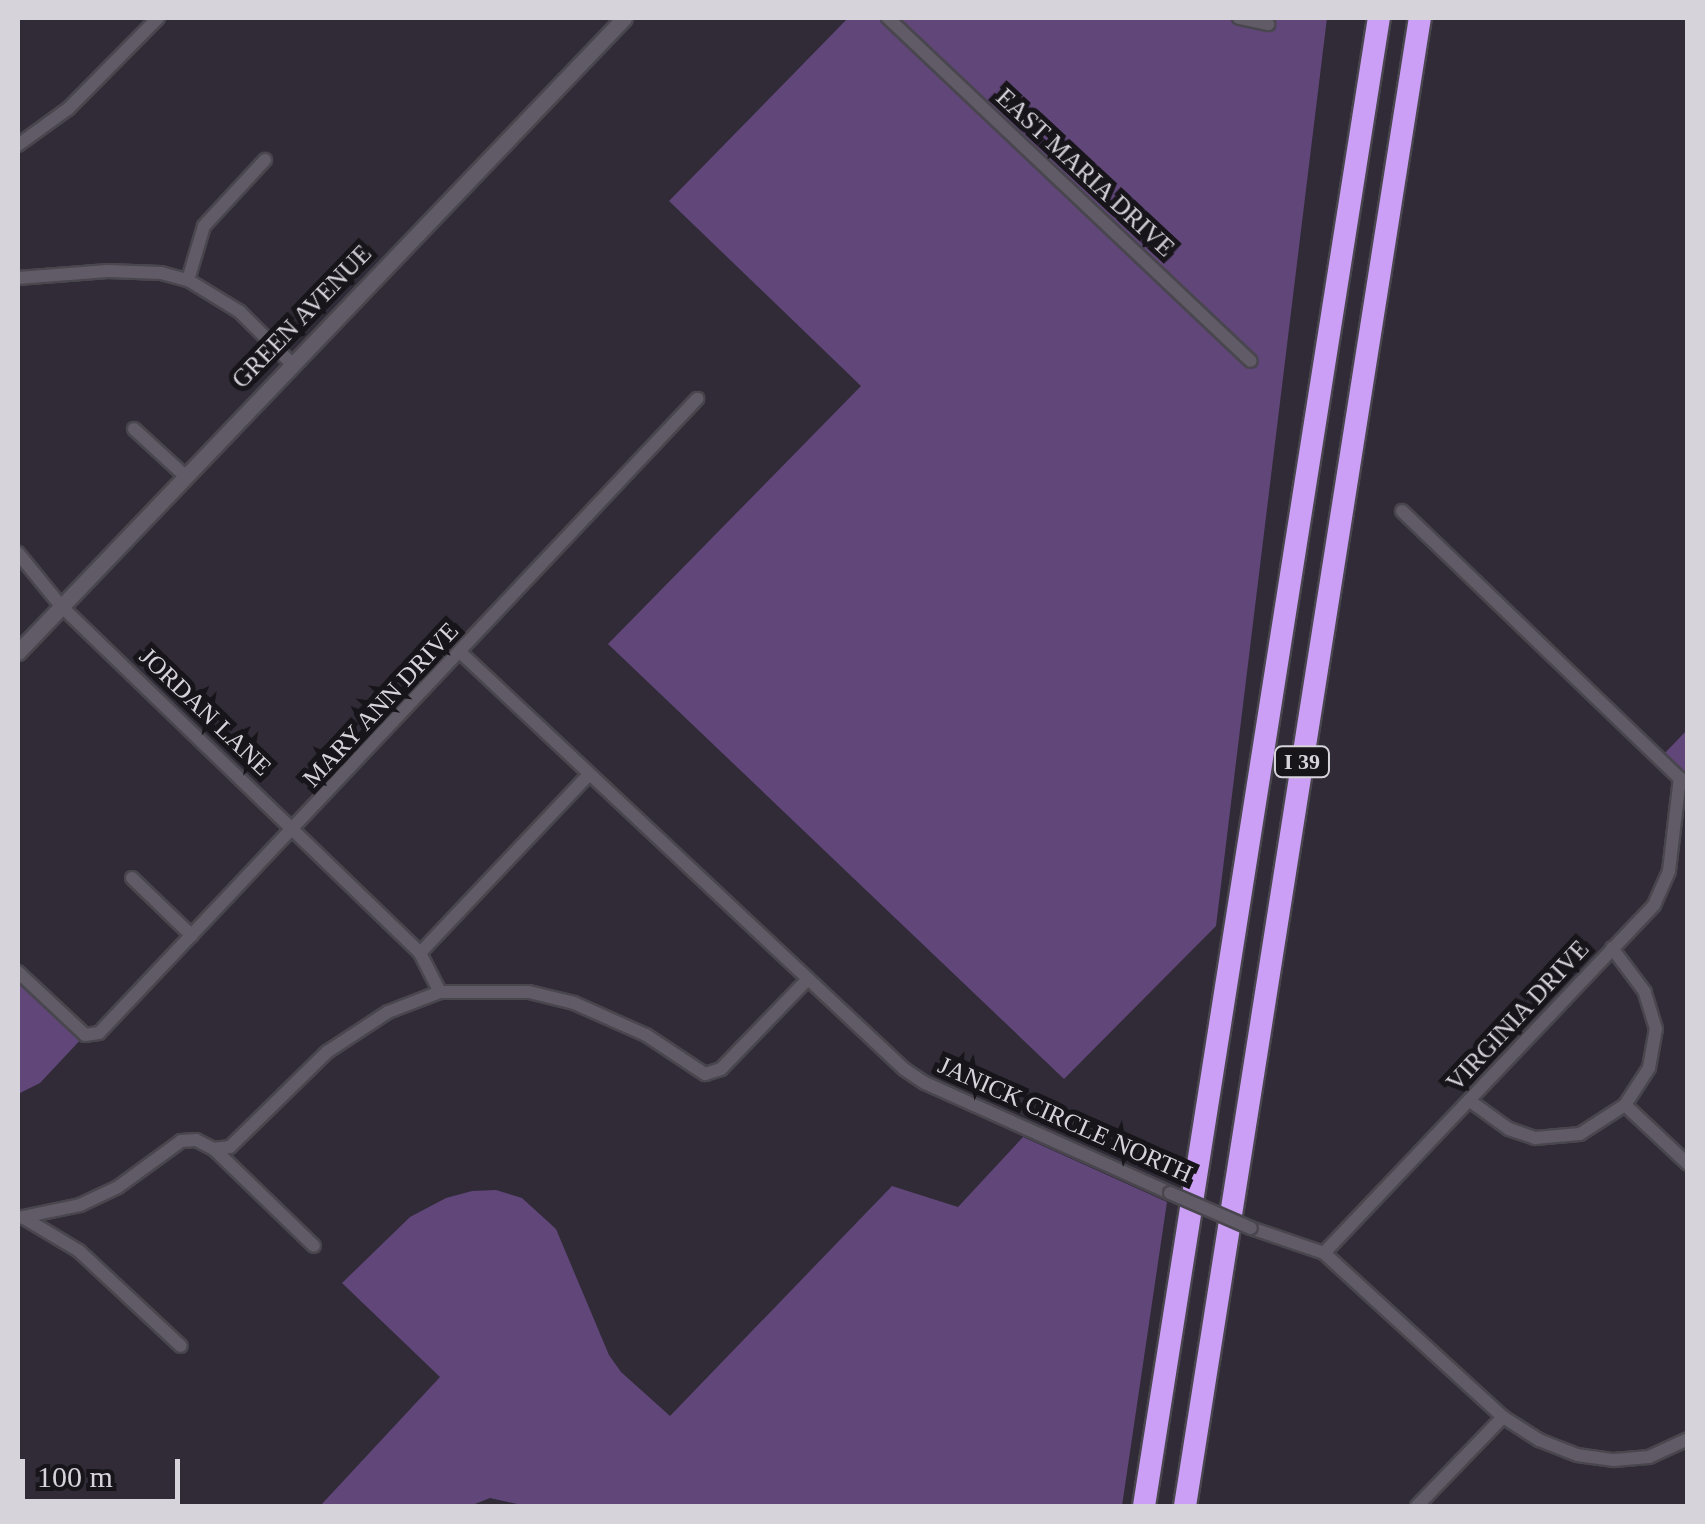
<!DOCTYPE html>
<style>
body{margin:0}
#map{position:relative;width:1705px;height:1524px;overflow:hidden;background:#302b36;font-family:Georgia,serif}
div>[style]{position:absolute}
.green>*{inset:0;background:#604679}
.roads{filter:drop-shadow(2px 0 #49464e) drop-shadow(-2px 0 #49464e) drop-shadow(0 2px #49464e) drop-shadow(0 -2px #49464e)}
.minor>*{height:12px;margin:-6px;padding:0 6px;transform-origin:6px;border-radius:6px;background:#615b67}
.tertiary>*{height:15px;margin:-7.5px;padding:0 7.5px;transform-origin:7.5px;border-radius:7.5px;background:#615b67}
.motorway>*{height:22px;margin:-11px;padding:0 11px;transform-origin:11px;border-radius:11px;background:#cb9ff6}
.bridges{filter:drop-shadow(2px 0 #49464e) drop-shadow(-2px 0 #49464e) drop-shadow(0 2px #49464e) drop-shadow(0 -2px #49464e)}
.minor-bridge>*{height:12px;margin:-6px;padding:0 6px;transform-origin:6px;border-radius:6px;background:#615b67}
span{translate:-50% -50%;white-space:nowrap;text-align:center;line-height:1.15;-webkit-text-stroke:10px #171519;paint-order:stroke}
.shield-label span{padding:2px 8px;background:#171519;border:2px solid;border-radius:8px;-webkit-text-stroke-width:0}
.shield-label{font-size:22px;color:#d6d3da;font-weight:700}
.street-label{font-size:25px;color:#d6d3da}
.frame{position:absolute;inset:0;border:20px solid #d6d3da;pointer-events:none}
.scale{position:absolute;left:20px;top:1459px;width:160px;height:45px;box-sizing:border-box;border:5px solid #d6d3da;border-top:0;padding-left:12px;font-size:30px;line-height:35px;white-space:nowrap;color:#d6d3da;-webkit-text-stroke:8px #171519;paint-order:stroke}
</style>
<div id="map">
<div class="green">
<div style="clip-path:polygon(848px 18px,1327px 18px,1216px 926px,1064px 1079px,608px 644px,861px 386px,669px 201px)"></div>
<div style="clip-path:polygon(1687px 730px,1687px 778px,1663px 755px)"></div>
<div style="clip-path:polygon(18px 972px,85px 1035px,40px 1083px,18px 1094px)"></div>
<div style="clip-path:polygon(1023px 1137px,1167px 1202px,1122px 1506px,526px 1506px,490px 1498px,470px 1506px,320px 1506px,440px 1377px,342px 1283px,410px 1217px,446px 1198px,472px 1191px,496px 1190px,522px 1198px,556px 1229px,609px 1355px,621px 1372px,670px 1416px,892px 1186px,958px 1207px)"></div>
</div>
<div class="roads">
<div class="minor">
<div style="left:888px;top:18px;width:499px;rotate:43.4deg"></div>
<div style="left:1239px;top:18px;width:30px;rotate:12deg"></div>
<div style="left:18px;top:145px;width:62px;rotate:-35.8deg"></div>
<div style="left:68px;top:109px;width:128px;rotate:-45.3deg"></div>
<div style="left:18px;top:278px;width:90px;rotate:-4.4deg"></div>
<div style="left:108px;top:271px;width:53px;rotate:2.2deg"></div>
<div style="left:161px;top:273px;width:28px;rotate:15deg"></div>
<div style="left:188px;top:280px;width:61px;rotate:31.6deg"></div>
<div style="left:240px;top:312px;width:74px;rotate:45deg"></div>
<div style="left:188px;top:280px;width:56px;rotate:-73.5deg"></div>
<div style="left:204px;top:226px;width:90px;rotate:-47.3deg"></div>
<div style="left:134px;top:429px;width:68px;rotate:42.6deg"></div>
<div style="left:1402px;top:511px;width:393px;rotate:43.9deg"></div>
<div style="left:18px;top:553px;width:68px;rotate:50.9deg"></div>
<div style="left:61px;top:606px;width:499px;rotate:44deg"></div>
<div style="left:420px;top:953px;width:44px;rotate:62.9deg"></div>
<div style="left:461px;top:653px;width:608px;rotate:43.2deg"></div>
<div style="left:904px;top:1069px;width:25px;rotate:34deg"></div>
<div style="left:925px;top:1083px;width:269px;rotate:24.2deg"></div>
<div style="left:132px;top:878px;width:83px;rotate:44deg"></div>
<div style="left:420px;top:953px;width:246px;rotate:-46.6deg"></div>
<div style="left:18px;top:972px;width:92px;rotate:43.2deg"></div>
<div style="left:85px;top:1035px;width:14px;rotate:-8deg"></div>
<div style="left:99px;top:1033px;width:872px;rotate:-46.67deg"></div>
<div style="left:1470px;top:1101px;width:48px;rotate:35.7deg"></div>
<div style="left:1509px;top:1129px;width:28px;rotate:19deg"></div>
<div style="left:1535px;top:1138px;width:45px;rotate:-5.1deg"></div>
<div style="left:1580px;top:1134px;width:54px;rotate:-32.8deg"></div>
<div style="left:1625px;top:1105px;width:44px;rotate:-57deg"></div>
<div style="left:1649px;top:1068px;width:40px;rotate:-80deg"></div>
<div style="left:1656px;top:1029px;width:39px;rotate:-107deg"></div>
<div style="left:1645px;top:992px;width:55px;rotate:-126.9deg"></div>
<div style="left:1625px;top:1105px;width:86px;rotate:43.1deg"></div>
<div style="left:214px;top:1149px;width:139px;rotate:44.1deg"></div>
<div style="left:18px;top:1218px;width:63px;rotate:-11.8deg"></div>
<div style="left:80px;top:1205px;width:42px;rotate:-25.3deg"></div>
<div style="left:118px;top:1187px;width:78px;rotate:-36.1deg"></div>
<div style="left:181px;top:1141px;width:15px;rotate:-4deg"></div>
<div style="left:196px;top:1140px;width:20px;rotate:27deg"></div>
<div style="left:214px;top:1149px;width:16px;rotate:-7deg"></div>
<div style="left:230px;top:1147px;width:136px;rotate:-44.4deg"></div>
<div style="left:327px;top:1052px;width:73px;rotate:-33.3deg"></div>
<div style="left:388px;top:1012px;width:56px;rotate:-21deg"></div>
<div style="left:440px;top:992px;width:89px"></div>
<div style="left:529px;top:992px;width:46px;rotate:13.7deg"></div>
<div style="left:574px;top:1003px;width:79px;rotate:24deg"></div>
<div style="left:646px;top:1035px;width:71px;rotate:33.5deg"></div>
<div style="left:705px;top:1074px;width:17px;rotate:-17deg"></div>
<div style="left:721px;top:1069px;width:125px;rotate:-46deg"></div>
<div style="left:24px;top:1218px;width:64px;rotate:31deg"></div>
<div style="left:79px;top:1251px;width:139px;rotate:43deg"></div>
<div style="left:1251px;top:1228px;width:77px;rotate:18.9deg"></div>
<div style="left:1324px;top:1253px;width:243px;rotate:42.5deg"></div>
<div style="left:1503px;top:1417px;width:43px;rotate:32.6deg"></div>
<div style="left:1539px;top:1440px;width:41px;rotate:21.5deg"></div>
<div style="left:1577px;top:1455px;width:37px;rotate:8deg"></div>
<div style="left:1614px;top:1460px;width:35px;rotate:-5deg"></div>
<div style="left:1649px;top:1457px;width:43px;rotate:-24.8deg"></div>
<div style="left:1324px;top:1253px;width:480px;rotate:-46.5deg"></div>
<div style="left:1654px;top:905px;width:37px;rotate:-66deg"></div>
<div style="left:1669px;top:871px;width:94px;rotate:-83.3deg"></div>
<div style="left:1417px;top:1506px;width:124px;rotate:-46deg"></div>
</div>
<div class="tertiary">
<div style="left:18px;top:652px;width:877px;rotate:-46.29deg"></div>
</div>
<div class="motorway">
<div style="left:1144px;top:1506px;width:1506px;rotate:-81.03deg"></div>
<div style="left:1185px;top:1506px;width:1506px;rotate:-81.03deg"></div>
</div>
</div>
<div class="bridges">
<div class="minor-bridge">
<div style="left:1170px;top:1193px;width:88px;rotate:23.4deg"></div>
</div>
</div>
<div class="shield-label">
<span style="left:1302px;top:762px">I 39</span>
</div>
<div class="street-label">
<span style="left:1085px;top:173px;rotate:43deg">EAST MARIA DRIVE</span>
<span style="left:302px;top:317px;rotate:-46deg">GREEN AVENUE</span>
<span style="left:381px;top:705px;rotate:-47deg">MARY ANN DRIVE</span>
<span style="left:205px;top:712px;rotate:44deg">JORDAN LANE</span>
<span style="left:1518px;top:1016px;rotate:-47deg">VIRGINIA DRIVE</span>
<span style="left:1065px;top:1120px;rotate:24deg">JANICK CIRCLE NORTH</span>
</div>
<div class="frame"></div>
<div class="scale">100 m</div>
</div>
